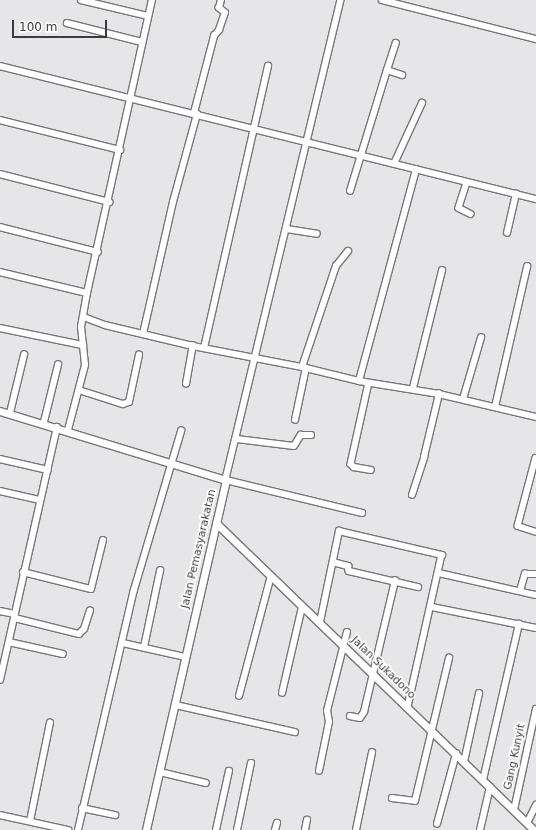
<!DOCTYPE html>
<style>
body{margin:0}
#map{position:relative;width:536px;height:830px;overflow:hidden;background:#e6e5e8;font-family:"DejaVu Sans",sans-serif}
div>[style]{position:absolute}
.roads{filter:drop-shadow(1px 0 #787679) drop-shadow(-1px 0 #787679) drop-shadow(0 1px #787679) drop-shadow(0 -1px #787679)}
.minor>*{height:5.5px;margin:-2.75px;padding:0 2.75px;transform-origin:2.75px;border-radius:2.75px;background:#fff}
.tertiary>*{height:7px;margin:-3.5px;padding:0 3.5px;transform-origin:3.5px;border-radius:3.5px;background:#fff}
span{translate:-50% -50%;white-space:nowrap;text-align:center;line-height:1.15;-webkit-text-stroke:3.5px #fff;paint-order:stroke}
.street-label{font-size:11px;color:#3c3b3c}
.scale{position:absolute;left:12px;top:20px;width:95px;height:18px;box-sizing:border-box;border:2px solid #3c3b3c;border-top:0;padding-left:5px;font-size:12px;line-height:14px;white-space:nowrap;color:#3c3b3c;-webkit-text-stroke:3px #fff;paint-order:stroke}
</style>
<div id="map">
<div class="roads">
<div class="minor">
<div style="left:81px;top:0;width:69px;rotate:13.4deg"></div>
<div style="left:341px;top:0;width:494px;rotate:103.5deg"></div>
<div style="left:226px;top:480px;width:140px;rotate:13.6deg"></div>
<div style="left:382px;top:0;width:159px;rotate:14.2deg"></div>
<div style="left:67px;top:23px;width:77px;rotate:14.2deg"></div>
<div style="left:0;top:66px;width:552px;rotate:13.94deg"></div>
<div style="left:387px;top:70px;width:28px;rotate:-72deg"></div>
<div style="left:194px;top:113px;width:80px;rotate:-75.4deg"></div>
<div style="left:214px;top:36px;width:8px;rotate:-50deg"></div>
<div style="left:219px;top:30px;width:18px;rotate:-71deg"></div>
<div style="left:225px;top:13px;width:8px;rotate:-140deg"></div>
<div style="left:219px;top:8px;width:8px;rotate:-76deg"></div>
<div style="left:0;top:120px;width:124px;rotate:14deg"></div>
<div style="left:394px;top:164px;width:67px;rotate:-65.3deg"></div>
<div style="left:0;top:174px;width:113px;rotate:14.4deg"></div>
<div style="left:467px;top:183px;width:26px;rotate:108deg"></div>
<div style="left:459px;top:208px;width:13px;rotate:27deg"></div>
<div style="left:350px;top:191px;width:127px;rotate:-73deg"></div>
<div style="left:387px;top:70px;width:16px;rotate:18deg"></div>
<div style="left:0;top:227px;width:101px;rotate:14.3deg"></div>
<div style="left:287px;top:229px;width:30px;rotate:9deg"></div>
<div style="left:507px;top:233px;width:40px;rotate:-77deg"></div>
<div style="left:0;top:272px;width:89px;rotate:13.6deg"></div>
<div style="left:84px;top:317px;width:22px;rotate:21deg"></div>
<div style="left:105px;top:325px;width:90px;rotate:13.4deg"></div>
<div style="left:193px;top:346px;width:111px;rotate:10.9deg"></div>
<div style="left:302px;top:367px;width:59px;rotate:13.8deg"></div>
<div style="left:359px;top:381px;width:81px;rotate:9.2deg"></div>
<div style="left:439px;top:394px;width:100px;rotate:13.3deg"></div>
<div style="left:0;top:328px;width:85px;rotate:11.6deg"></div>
<div style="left:143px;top:334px;width:135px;rotate:-77.2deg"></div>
<div style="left:173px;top:202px;width:91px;rotate:-74.7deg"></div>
<div style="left:204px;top:348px;width:289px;rotate:-77.2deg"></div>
<div style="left:302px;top:367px;width:107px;rotate:-71.4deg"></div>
<div style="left:336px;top:266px;width:19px;rotate:-51deg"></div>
<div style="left:359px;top:381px;width:219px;rotate:-74.9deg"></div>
<div style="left:369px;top:383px;width:83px;rotate:102.5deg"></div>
<div style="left:351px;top:464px;width:4px;rotate:45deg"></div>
<div style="left:354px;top:467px;width:17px;rotate:10deg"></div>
<div style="left:186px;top:384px;width:39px;rotate:-80deg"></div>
<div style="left:413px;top:388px;width:121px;rotate:-76.1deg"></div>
<div style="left:79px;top:390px;width:46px;rotate:17.7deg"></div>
<div style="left:123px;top:404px;width:6px;rotate:-18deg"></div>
<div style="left:129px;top:402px;width:48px;rotate:-78deg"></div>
<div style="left:463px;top:399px;width:64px;rotate:-73.6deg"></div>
<div style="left:495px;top:407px;width:144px;rotate:-77.1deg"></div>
<div style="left:10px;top:413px;width:60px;rotate:-76.4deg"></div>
<div style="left:295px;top:420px;width:53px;rotate:-78.1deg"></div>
<div style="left:44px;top:422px;width:59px;rotate:-76.2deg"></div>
<div style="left:68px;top:430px;width:67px;rotate:-75.3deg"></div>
<div style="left:85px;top:365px;width:38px;rotate:-96deg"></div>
<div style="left:81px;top:327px;width:35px;rotate:-80deg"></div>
<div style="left:87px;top:293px;width:300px;rotate:-77.5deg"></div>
<div style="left:237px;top:439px;width:57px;rotate:7deg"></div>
<div style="left:294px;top:446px;width:13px;rotate:-58deg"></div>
<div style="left:301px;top:435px;width:10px"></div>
<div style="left:536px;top:458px;width:70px;rotate:104.8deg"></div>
<div style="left:518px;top:526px;width:19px;rotate:18deg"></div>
<div style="left:0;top:459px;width:49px;rotate:12.9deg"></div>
<div style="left:0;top:491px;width:41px;rotate:12.7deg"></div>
<div style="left:412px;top:495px;width:40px;rotate:-72deg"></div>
<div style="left:424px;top:457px;width:65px;rotate:-76.6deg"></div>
<div style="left:333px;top:562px;width:16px;rotate:15deg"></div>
<div style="left:348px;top:566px;width:5px;rotate:79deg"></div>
<div style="left:349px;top:571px;width:71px;rotate:13.1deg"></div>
<div style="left:23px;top:572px;width:70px;rotate:14deg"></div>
<div style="left:91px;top:589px;width:50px;rotate:-76.2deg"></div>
<div style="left:439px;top:573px;width:99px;rotate:12.8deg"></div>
<div style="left:520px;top:591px;width:18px;rotate:-74deg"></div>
<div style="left:525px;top:574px;width:11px"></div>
<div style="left:432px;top:607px;width:106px;rotate:11.4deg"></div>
<div style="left:0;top:611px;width:15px;rotate:11deg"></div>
<div style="left:15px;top:618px;width:66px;rotate:14deg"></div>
<div style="left:79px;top:634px;width:7px;rotate:-45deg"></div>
<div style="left:84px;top:629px;width:19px;rotate:-72deg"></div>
<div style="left:320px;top:622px;width:93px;rotate:-78.2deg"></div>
<div style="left:339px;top:531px;width:106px;rotate:13.1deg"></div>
<div style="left:442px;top:555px;width:156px;rotate:102.6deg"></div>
<div style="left:9px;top:642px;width:55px;rotate:12.5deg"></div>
<div style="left:123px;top:643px;width:64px;rotate:12.7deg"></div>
<div style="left:144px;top:647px;width:78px;rotate:-78.1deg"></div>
<div style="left:0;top:680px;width:259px;rotate:-77.3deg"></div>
<div style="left:282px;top:693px;width:88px;rotate:-76.9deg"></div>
<div style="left:239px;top:696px;width:124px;rotate:-75.1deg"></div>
<div style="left:176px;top:705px;width:122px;rotate:12.8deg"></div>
<div style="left:350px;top:716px;width:10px;rotate:11deg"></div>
<div style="left:360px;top:718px;width:7px;rotate:-56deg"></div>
<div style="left:364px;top:712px;width:135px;rotate:-76.7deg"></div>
<div style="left:464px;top:762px;width:70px;rotate:-77.6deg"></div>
<div style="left:319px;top:771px;width:50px;rotate:-78.5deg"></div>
<div style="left:329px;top:722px;width:11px;rotate:-100deg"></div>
<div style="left:327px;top:711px;width:81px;rotate:-75.8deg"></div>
<div style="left:160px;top:772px;width:47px;rotate:13.4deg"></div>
<div style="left:483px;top:780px;width:160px;rotate:-77deg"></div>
<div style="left:392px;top:798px;width:23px;rotate:7deg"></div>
<div style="left:415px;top:801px;width:147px;rotate:-76.6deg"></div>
<div style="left:82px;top:808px;width:34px;rotate:12deg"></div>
<div style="left:514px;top:810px;width:103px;rotate:-77.7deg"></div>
<div style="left:0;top:815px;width:70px;rotate:12.4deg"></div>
<div style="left:30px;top:821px;width:100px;rotate:-78.5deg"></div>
<div style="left:527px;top:823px;width:20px;rotate:-63deg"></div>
<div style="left:437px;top:824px;width:73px;rotate:-74.8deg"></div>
<div style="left:78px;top:830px;width:246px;rotate:-76.9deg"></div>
<div style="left:134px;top:590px;width:166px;rotate:-73.5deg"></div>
<div style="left:216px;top:830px;width:60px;rotate:-77.6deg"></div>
<div style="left:237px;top:830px;width:68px;rotate:-78.2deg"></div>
<div style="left:275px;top:830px;width:7px;rotate:-74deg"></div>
<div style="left:305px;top:830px;width:10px;rotate:-79deg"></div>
<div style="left:356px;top:830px;width:79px;rotate:-78.3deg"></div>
<div style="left:480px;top:830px;width:44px;rotate:-76.9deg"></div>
</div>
<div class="tertiary">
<div style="left:0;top:411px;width:236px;rotate:17deg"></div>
<div style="left:226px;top:480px;width:359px;rotate:102.9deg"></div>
<div style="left:216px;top:523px;width:442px;rotate:44deg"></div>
</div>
</div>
<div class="street-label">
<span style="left:199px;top:549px;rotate:-77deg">Jalan Pemasyarakatan</span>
<span style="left:383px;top:668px;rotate:44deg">Jalan Sukadono</span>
<span style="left:515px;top:757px;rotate:-78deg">Gang Kunyit</span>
</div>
<div class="scale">100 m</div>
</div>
